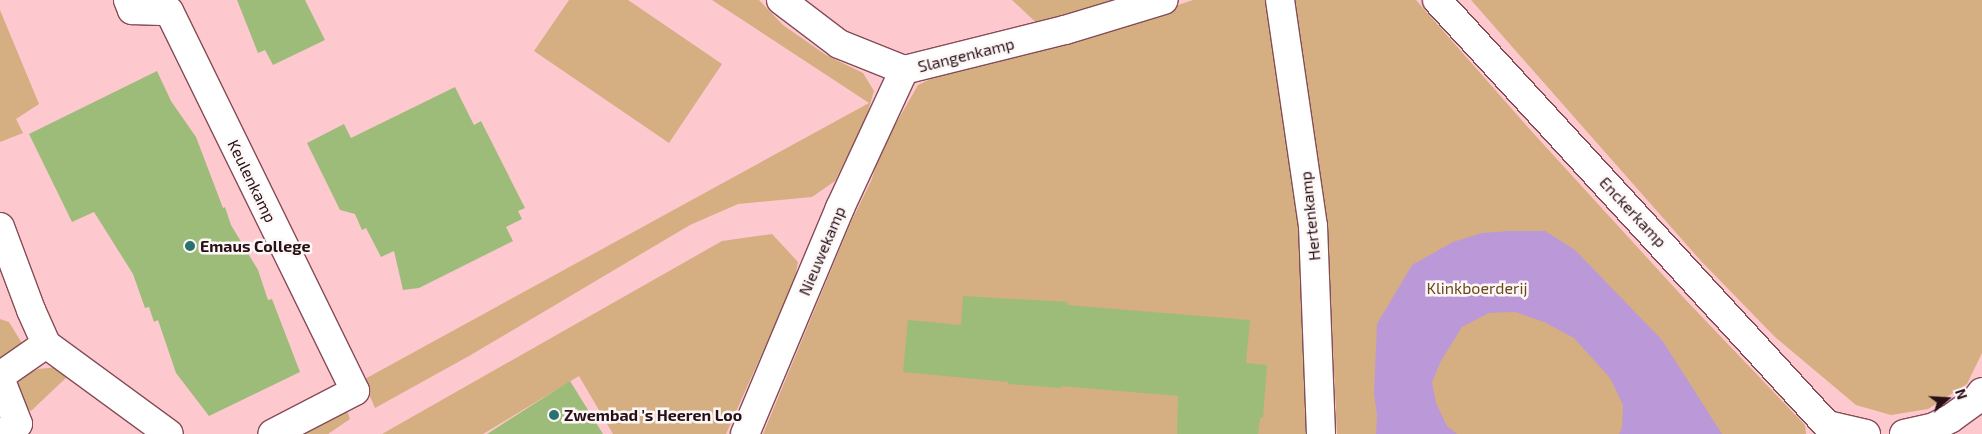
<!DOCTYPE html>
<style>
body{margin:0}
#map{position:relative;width:1982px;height:434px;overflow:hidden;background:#fec8cf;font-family:"Exo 2",sans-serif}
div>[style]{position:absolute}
.green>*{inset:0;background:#d5ae82}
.water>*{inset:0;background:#bb99d8}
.building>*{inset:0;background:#9dbc7a}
.roads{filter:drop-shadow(1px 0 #854c56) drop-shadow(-1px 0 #854c56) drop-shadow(0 1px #854c56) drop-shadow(0 -1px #854c56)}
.street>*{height:28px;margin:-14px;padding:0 14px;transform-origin:14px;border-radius:14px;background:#fff}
.dots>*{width:14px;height:14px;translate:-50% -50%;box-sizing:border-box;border:2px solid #fef7f8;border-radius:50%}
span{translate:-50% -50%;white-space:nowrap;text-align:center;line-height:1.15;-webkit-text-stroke:5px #fef7f8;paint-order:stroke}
.street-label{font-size:16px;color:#281115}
.poi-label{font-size:16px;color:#281115;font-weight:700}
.left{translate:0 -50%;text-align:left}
.park-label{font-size:16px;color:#6b481c}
.north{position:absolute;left:1922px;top:374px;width:50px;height:50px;-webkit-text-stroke:4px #fef7f8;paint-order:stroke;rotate:71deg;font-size:14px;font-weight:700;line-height:20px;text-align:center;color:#281115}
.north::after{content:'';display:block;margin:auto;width:18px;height:22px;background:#281115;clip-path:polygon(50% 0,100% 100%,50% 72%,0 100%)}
</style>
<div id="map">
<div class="green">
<div style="clip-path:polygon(569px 0,628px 0,722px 64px,669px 143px,534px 51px)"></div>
<div style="clip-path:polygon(712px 0,759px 0,783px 25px,826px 55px,863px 73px,874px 91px,865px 121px,835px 181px,812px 197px,738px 204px,690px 225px,469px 356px,375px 408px,363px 380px,869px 103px)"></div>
<div style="clip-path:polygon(1012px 0,1114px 0,1042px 28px)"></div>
<div style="clip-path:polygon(1193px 0,1265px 0,1269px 9px,1299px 207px,1308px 434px,763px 434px,851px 222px,871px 181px,882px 148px,918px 85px,953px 68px,1061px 44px)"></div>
<div style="clip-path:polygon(1291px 0,1416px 0,1534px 134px,1683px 297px,1805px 425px,1806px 434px,1337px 434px,1327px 228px)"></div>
<div style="clip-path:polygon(1471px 0,1982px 0,1982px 353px,1967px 384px,1928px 409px,1891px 415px,1856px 405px,1775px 337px,1701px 261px)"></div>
<div style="clip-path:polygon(0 10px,39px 104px,16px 119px,23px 133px,0 142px)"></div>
<div style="clip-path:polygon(772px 234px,798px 262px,794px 282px,726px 434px,613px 434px,579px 376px,483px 434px,382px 434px,722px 241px)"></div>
<div style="clip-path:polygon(0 319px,9px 322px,23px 345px,0 369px)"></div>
<div style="clip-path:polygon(58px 367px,69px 375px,31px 411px,19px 403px,14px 389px,22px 377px,38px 369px)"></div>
<div style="clip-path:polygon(346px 408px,350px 419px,328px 434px,299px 434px)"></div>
</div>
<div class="water">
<div style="clip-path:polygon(1509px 231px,1545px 231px,1575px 250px,1662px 340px,1722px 434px,1619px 434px,1622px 428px,1623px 405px,1610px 378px,1574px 338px,1544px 322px,1515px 312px,1489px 313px,1462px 327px,1441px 361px,1432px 382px,1436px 403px,1447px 426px,1457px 434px,1376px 434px,1377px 415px,1374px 393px,1377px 324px,1412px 265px,1453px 242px,1482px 233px)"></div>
</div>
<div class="building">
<div style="clip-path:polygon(237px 0,305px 0,325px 40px,273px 65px,265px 50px,258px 53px)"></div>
<div style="clip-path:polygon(157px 71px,171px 101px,196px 137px,223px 208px,225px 207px,231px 225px,258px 270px,268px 300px,272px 299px,300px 372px,209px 416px,176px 373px,158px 320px,154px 322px,149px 307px,145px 308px,133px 274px,94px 212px,72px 222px,29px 134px)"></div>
<div style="clip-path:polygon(455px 87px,474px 125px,481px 121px,525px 208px,518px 211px,522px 219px,506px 227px,513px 241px,419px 288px,403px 290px,394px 251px,381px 257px,366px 228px,362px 230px,355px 214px,340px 210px,307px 143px,344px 124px,351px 138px)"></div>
<div style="clip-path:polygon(963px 296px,1068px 302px,1067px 305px,1250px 320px,1246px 363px,1267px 365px,1263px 418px,1260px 418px,1258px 434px,1177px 434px,1178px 396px,1061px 386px,1061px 388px,1008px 384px,1008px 382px,903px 372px,908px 320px,961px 325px)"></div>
<div style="clip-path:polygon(570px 381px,603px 434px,487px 434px)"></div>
</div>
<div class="roads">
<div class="street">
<div style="left:128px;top:0;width:11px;rotate:68deg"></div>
<div style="left:132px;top:10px;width:37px;rotate:2deg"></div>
<div style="left:169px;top:11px;width:423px;rotate:63.9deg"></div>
<div style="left:355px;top:391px;width:93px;rotate:152.6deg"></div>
<div style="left:781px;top:0;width:73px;rotate:37.2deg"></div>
<div style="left:839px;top:44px;width:70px;rotate:21.8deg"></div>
<div style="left:904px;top:70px;width:166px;rotate:-14deg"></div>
<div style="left:1065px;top:30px;width:103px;rotate:-16.9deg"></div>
<div style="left:1280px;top:0;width:228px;rotate:81.7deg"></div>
<div style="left:1313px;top:226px;width:208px;rotate:87.8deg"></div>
<div style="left:1437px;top:0;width:577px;rotate:47.46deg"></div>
<div style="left:1827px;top:425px;width:40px;rotate:13deg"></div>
<div style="left:0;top:227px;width:89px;rotate:69.5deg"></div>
<div style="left:31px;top:310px;width:37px;rotate:66deg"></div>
<div style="left:46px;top:344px;width:152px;rotate:36.2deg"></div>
<div style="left:0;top:376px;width:56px;rotate:-34.8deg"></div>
<div style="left:0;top:378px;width:49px;rotate:68.6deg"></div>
<div style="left:18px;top:424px;width:21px;rotate:151deg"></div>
<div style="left:745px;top:434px;width:245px;rotate:-67.2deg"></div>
<div style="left:840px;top:208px;width:152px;rotate:-65.1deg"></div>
<div style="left:1904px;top:434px;width:31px;rotate:-13deg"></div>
<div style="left:1934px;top:427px;width:18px;rotate:-27deg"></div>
<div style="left:1950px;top:419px;width:32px;rotate:-36deg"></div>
<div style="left:1976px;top:400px;width:10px;rotate:-53deg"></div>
</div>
</div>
<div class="dots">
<div style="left:190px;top:246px;background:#29726e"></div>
<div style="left:554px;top:415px;background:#29726e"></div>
</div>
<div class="street-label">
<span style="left:966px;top:55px;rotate:-14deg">Slangenkamp</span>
<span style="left:252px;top:181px;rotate:64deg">Keulenkamp</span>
<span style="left:1633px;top:212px;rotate:47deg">Enckerkamp</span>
<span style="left:1310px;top:216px;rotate:-96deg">Hertenkamp</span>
<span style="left:822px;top:251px;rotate:-67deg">Nieuwekamp</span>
</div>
<div class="poi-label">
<span class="left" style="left:200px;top:246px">Emaus College</span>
<span class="left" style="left:564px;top:415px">Zwembad 's Heeren Loo</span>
</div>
<div class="park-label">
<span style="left:1477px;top:288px">Klinkboerderij</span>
</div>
<div class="north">N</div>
</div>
